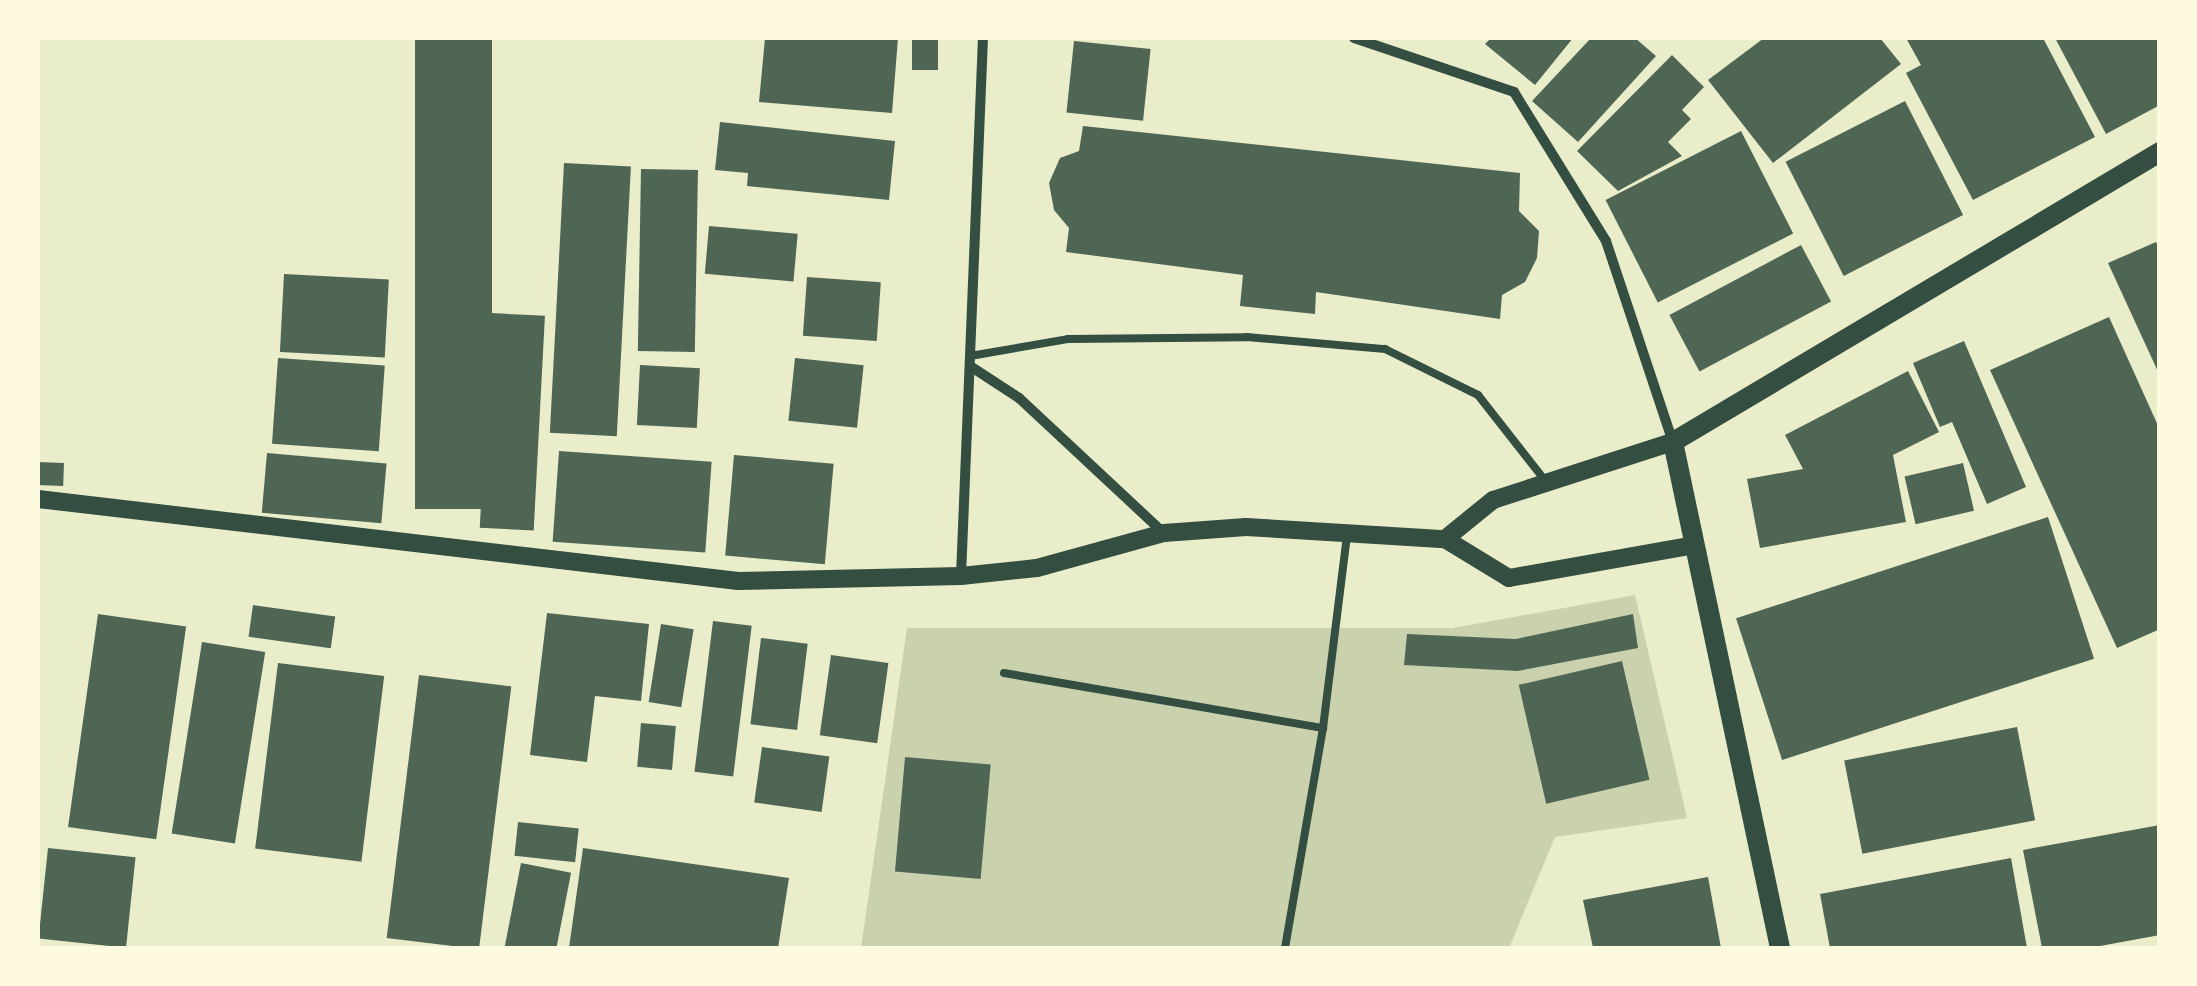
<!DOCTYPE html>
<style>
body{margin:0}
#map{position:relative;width:2197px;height:986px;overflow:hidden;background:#e9edc9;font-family:Georgia,serif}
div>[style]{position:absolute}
.green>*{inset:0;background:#cad2ad}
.building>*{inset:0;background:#4f6655;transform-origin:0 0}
.service>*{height:8px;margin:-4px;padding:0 4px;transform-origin:4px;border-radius:4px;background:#344e41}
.minor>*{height:10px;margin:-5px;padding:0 5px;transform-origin:5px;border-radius:5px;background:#344e41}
.tertiary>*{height:18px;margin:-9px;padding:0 9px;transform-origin:9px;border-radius:9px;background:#344e41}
.secondary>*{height:20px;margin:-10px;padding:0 10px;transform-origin:10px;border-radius:10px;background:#344e41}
span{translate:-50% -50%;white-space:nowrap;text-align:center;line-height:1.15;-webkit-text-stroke:10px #fefae0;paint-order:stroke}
.frame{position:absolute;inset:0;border:40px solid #fefae0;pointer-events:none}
</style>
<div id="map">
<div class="green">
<div style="clip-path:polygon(1635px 595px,1687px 818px,1555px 837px,1509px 948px,861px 948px,907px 628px,1453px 628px)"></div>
</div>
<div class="building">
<div style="left:415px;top:38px;width:77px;height:471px"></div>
<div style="clip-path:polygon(765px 38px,898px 38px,892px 113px,759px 102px)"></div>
<div style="left:912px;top:38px;width:26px;height:32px"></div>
<div style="clip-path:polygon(1491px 38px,1573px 38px,1535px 85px,1485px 44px)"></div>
<div style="clip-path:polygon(1591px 38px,1635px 38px,1656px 56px,1578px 142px,1532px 101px)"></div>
<div style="clip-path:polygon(1764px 38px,1880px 38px,1901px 64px,1773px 163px,1708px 80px)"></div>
<div style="clip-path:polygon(1906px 38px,2043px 38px,2095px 137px,1973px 200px,1906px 73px,1921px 65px)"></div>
<div style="clip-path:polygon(2055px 38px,2160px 38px,2160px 105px,2106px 134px)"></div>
<div style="left:1074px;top:41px;width:77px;height:72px;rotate:6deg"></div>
<div style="clip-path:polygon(1672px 55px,1704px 87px,1682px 110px,1691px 119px,1668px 142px,1682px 156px,1618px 191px,1577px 151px)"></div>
<div style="left:1905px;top:101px;width:128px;height:134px;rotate:63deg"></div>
<div style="clip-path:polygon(720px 122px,895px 141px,889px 200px,747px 186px,748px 173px,715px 170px)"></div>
<div style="clip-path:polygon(1083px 126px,1520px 173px,1519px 211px,1539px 231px,1537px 258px,1525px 282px,1502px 295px,1500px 319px,1316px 292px,1315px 314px,1240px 306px,1243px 275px,1066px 252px,1069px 228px,1054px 210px,1049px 183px,1060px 158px,1079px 151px)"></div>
<div style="left:1741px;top:131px;width:115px;height:152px;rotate:63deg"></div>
<div style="left:564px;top:163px;width:67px;height:270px;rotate:3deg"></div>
<div style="left:641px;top:169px;width:57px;height:182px;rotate:1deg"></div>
<div style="left:709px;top:226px;width:89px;height:48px;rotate:5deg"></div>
<div style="clip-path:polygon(2156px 242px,2160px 250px,2160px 376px,2108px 263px)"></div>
<div style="left:1801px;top:245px;width:64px;height:149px;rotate:62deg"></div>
<div style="left:284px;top:274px;width:105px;height:78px;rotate:3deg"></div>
<div style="left:807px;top:277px;width:74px;height:59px;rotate:4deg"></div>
<div style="left:491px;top:313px;width:54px;height:215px;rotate:3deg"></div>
<div style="clip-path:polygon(2109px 317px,2160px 430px,2160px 629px,2117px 648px,1990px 370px)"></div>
<div style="clip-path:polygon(1964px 341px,2026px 487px,1987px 504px,1952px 422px,1940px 427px,1913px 363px)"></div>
<div style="left:278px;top:358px;width:107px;height:86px;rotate:4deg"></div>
<div style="left:795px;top:358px;width:69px;height:63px;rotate:6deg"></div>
<div style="left:640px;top:365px;width:60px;height:60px;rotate:3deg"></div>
<div style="clip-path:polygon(1908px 371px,1939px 432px,1893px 455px,1906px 522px,1760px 548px,1747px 479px,1803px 469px,1785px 435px)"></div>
<div style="left:559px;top:451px;width:153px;height:91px;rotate:4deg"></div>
<div style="left:267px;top:453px;width:120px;height:60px;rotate:5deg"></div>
<div style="left:734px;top:455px;width:100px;height:101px;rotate:5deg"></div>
<div style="left:38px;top:462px;width:26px;height:23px;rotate:2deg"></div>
<div style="left:1963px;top:463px;width:49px;height:60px;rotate:77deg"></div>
<div style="left:2048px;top:517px;width:149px;height:328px;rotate:72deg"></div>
<div style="left:253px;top:605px;width:83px;height:32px;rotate:8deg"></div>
<div style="clip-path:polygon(547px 613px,649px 624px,641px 701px,595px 696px,587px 762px,530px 755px)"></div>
<div style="left:98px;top:614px;width:89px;height:215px;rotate:8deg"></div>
<div style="clip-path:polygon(1633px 614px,1638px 648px,1518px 671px,1404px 665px,1407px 634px,1516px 639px)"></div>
<div style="left:713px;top:621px;width:39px;height:152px;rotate:7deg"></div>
<div style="left:661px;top:624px;width:33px;height:79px;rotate:9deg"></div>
<div style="left:761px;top:638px;width:47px;height:87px;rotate:7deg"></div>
<div style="left:202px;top:642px;width:64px;height:194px;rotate:9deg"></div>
<div style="left:831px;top:655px;width:58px;height:81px;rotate:8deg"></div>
<div style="left:1622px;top:661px;width:122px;height:106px;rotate:77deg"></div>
<div style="left:278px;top:663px;width:107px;height:187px;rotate:7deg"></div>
<div style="left:419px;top:675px;width:93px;height:265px;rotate:7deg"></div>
<div style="left:641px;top:723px;width:35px;height:44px;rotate:5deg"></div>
<div style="left:2017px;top:727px;width:95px;height:176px;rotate:79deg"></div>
<div style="left:762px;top:747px;width:68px;height:56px;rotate:8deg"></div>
<div style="left:905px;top:757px;width:86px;height:115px;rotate:5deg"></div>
<div style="left:518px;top:822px;width:61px;height:34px;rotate:6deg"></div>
<div style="clip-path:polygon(2160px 825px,2160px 935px,2089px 948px,2042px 948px,2023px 850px)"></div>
<div style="left:48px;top:848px;width:88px;height:91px;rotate:6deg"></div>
<div style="clip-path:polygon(583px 848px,789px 878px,778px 948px,569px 948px)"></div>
<div style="clip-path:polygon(2011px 858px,2027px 948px,1830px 948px,1820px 894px)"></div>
<div style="left:521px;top:863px;width:51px;height:86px;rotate:11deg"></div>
<div style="clip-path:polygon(1708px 877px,1721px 948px,1593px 948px,1583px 900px)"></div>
</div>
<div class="service">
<div style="left:970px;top:356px;width:99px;rotate:-9.8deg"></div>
<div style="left:1068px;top:339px;width:179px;rotate:-0.6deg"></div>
<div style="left:1247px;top:337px;width:139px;rotate:5deg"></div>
<div style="left:1385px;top:349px;width:104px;rotate:26.3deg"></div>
<div style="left:1478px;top:395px;width:112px;rotate:51.9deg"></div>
<div style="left:1004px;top:673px;width:324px;rotate:9.8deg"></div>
<div style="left:1323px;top:728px;width:195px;rotate:-82.9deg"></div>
<div style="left:1285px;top:948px;width:223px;rotate:-80.2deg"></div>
</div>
<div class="minor">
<div style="left:1354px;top:38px;width:169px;rotate:18.6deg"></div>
<div style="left:1514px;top:92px;width:175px;rotate:58.3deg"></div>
<div style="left:1606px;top:241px;width:212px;rotate:71.6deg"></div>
<div style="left:970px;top:366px;width:59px;rotate:33.1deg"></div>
<div style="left:1019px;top:398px;width:198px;rotate:43deg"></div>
<div style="left:961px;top:576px;width:538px;rotate:-87.66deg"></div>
</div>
<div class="tertiary">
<div style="left:38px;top:499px;width:705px;rotate:6.68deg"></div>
<div style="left:738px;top:581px;width:223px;rotate:-1.3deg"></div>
<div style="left:961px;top:576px;width:76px;rotate:-6deg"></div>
<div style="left:1037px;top:568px;width:132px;rotate:-15.4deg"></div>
<div style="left:1164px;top:533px;width:82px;rotate:-4.2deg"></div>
<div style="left:1246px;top:527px;width:199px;rotate:3.5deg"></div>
<div style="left:1445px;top:539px;width:75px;rotate:31.4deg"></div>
<div style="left:1509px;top:578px;width:188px;rotate:-10.1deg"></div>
<div style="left:1445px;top:539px;width:62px;rotate:-39.1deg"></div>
<div style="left:1493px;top:500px;width:189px;rotate:-17.9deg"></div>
</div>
<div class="secondary">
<div style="left:1780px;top:948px;width:517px;rotate:-101.94deg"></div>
<div style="left:1673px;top:442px;width:567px;rotate:-30.77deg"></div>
</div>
<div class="frame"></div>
</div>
